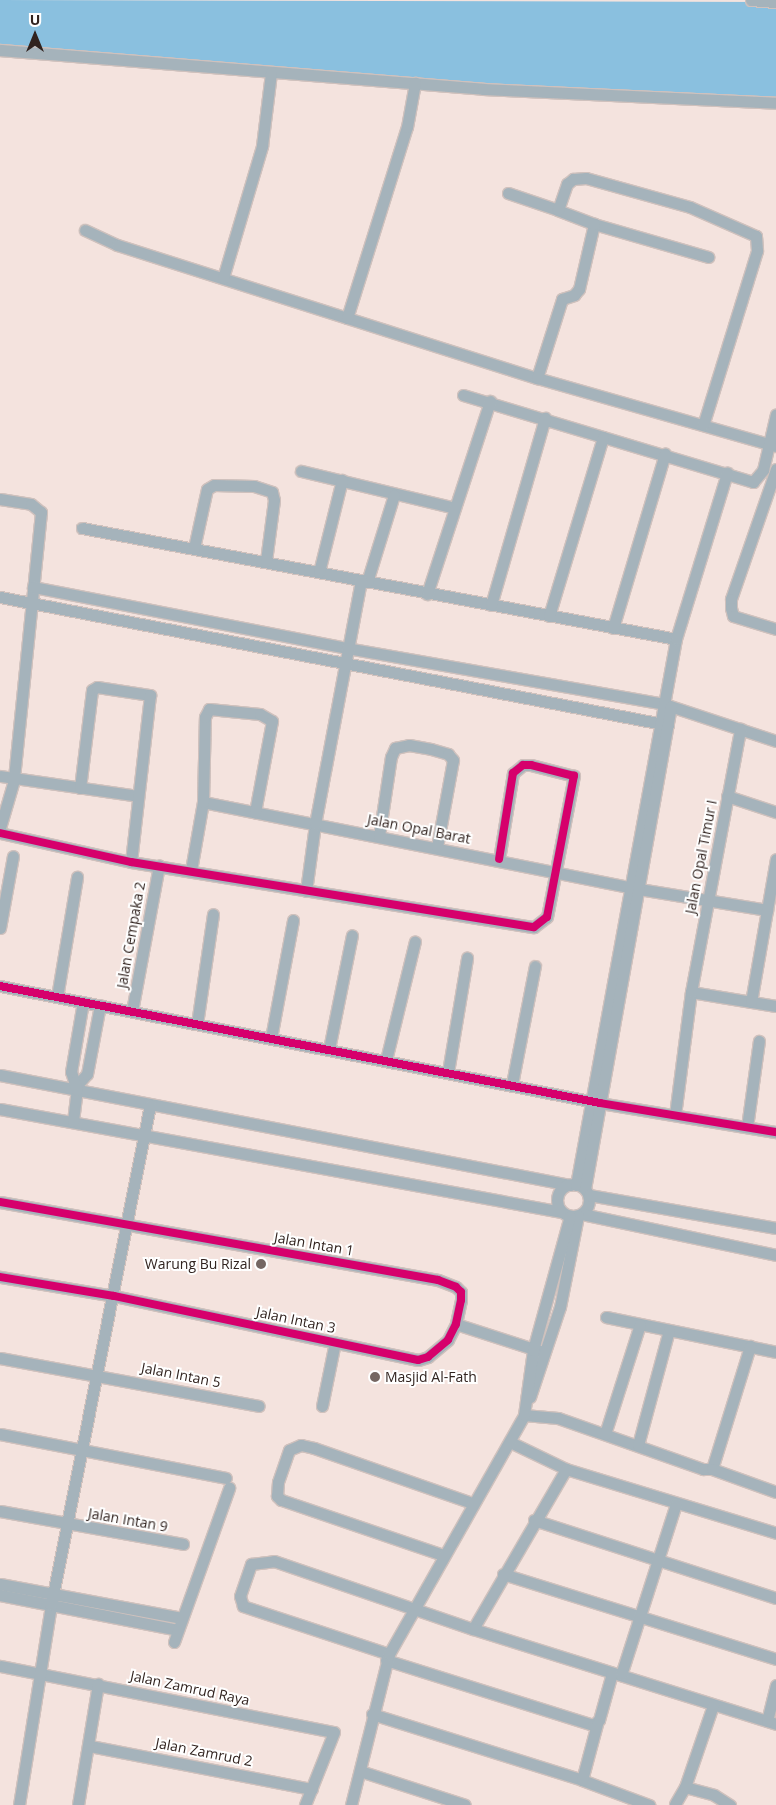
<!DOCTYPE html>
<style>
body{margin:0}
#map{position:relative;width:776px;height:1805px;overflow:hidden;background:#f4e3de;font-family:"Open Sans",sans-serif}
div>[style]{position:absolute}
.water>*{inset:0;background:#8ac0df}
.roads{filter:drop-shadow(1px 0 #cfc1bd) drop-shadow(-1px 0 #cfc1bd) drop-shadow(0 1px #cfc1bd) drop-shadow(0 -1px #cfc1bd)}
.minor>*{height:11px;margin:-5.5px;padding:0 5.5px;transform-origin:5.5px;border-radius:5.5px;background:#a5b3bb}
.minor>.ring{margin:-5.5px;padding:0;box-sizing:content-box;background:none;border:11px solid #a5b3bb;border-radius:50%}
.cycleway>*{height:8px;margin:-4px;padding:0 4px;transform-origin:4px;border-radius:4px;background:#d6006c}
.dots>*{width:14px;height:14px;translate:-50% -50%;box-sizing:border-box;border:2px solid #fff;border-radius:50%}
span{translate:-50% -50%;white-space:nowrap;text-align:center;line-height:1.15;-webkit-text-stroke:4px #fff;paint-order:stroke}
.street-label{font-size:14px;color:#31231f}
.poi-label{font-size:14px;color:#31231f}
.right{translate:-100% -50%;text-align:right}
.left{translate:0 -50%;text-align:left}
.north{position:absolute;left:10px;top:10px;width:50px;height:50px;-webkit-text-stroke:4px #fff;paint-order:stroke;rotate:0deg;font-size:14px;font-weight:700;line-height:20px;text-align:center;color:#31231f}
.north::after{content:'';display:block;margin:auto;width:18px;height:22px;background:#31231f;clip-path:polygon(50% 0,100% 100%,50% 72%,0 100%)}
</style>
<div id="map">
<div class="water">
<div style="clip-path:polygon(0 0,776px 2px,776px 103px,415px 83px,0 50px)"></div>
</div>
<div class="roads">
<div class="minor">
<div style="left:751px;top:0;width:25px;rotate:5deg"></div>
<div style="left:0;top:50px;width:485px;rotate:4.6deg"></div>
<div style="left:483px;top:89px;width:293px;rotate:2.7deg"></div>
<div style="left:508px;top:193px;width:53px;rotate:18.8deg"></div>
<div style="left:594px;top:224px;width:119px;rotate:16.1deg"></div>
<div style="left:85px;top:230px;width:35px;rotate:25deg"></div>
<div style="left:117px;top:245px;width:441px;rotate:17.6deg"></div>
<div style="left:537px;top:378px;width:248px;rotate:15.9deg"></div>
<div style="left:223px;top:278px;width:138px;rotate:-73.5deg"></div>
<div style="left:262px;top:146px;width:74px;rotate:-83deg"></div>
<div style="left:347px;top:318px;width:200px;rotate:-72.6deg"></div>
<div style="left:407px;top:127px;width:45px;rotate:-79.7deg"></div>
<div style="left:537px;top:378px;width:83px;rotate:-72.4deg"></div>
<div style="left:562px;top:299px;width:13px;rotate:-18deg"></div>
<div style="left:574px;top:295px;width:8px;rotate:-50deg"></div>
<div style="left:579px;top:289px;width:67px;rotate:-77deg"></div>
<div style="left:594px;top:224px;width:39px;rotate:-159deg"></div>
<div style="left:558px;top:210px;width:28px;rotate:-71deg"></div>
<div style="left:567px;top:184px;width:8px;rotate:-40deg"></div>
<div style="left:573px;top:179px;width:13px;rotate:-4deg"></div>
<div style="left:586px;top:178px;width:108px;rotate:15.6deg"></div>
<div style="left:690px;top:207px;width:72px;rotate:23.7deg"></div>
<div style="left:756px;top:236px;width:15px;rotate:86deg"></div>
<div style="left:757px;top:251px;width:182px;rotate:107.2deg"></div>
<div style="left:463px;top:395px;width:303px;rotate:16.7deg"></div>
<div style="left:753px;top:482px;width:16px;rotate:-50deg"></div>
<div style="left:763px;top:470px;width:57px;rotate:-76.9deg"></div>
<div style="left:776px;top:469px;width:138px;rotate:109.1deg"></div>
<div style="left:731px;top:599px;width:9px;rotate:90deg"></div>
<div style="left:731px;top:608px;width:8px;rotate:76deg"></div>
<div style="left:733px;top:616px;width:45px;rotate:16.8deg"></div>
<div style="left:301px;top:471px;width:158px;rotate:13.5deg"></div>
<div style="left:0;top:499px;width:31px;rotate:9deg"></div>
<div style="left:31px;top:504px;width:13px;rotate:39deg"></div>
<div style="left:41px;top:512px;width:269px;rotate:95.8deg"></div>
<div style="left:14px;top:780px;width:50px;rotate:106.3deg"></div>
<div style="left:82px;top:528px;width:604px;rotate:10.58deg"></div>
<div style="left:194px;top:548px;width:60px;rotate:-77.6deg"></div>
<div style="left:207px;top:489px;width:8px;rotate:-30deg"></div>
<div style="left:214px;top:485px;width:40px;rotate:1.4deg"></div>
<div style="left:254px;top:486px;width:19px;rotate:18deg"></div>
<div style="left:272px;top:492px;width:8px;rotate:76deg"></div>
<div style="left:274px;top:500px;width:62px;rotate:97.5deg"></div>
<div style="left:319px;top:572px;width:95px;rotate:-76deg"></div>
<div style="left:367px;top:582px;width:91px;rotate:-72.8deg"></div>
<div style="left:33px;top:587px;width:320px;rotate:11deg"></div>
<div style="left:347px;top:648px;width:322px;rotate:10deg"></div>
<div style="left:664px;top:704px;width:118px;rotate:18.3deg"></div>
<div style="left:427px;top:594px;width:203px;rotate:-71.9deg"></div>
<div style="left:0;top:597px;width:680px;rotate:10.85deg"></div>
<div style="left:491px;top:605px;width:195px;rotate:-73.9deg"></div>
<div style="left:549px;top:616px;width:187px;rotate:-73.2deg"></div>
<div style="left:613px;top:628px;width:182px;rotate:-73.4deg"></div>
<div style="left:0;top:776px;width:139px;rotate:8.2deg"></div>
<div style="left:80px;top:788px;width:99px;rotate:-83deg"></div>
<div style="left:92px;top:690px;width:6px;rotate:-31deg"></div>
<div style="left:97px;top:687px;width:54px;rotate:8.6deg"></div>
<div style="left:150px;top:695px;width:168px;rotate:96.5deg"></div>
<div style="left:727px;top:796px;width:52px;rotate:18.1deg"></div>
<div style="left:203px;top:802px;width:445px;rotate:11.3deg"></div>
<div style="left:639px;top:889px;width:130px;rotate:9.3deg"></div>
<div style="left:0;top:833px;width:134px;rotate:12.5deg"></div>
<div style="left:131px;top:862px;width:408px;rotate:9.2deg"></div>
<div style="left:534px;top:927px;width:16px;rotate:-38deg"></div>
<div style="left:547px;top:917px;width:144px;rotate:-79.2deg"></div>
<div style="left:574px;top:776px;width:44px;rotate:-165.7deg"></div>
<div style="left:531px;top:765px;width:8px;rotate:180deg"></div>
<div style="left:523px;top:765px;width:13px;rotate:141deg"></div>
<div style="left:513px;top:773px;width:87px;rotate:99.2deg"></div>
<div style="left:379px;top:836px;width:80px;rotate:-81.4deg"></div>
<div style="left:391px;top:757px;width:10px;rotate:-66deg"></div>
<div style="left:395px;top:748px;width:14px;rotate:-12deg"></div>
<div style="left:409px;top:745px;width:22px;rotate:10deg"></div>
<div style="left:431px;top:749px;width:18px;rotate:16deg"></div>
<div style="left:448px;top:754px;width:8px;rotate:50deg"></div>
<div style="left:453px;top:760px;width:88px;rotate:100.4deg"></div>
<div style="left:191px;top:870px;width:69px;rotate:-80deg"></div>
<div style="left:203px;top:802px;width:85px;rotate:-88.7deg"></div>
<div style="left:205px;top:717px;width:9px;rotate:-63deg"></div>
<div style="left:209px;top:709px;width:51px;rotate:5.6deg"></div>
<div style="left:260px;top:714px;width:14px;rotate:30deg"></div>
<div style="left:272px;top:721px;width:93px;rotate:100.6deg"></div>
<div style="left:306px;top:891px;width:68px;rotate:-82.3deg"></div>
<div style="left:315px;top:824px;width:247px;rotate:-79.3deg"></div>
<div style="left:0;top:928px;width:73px;rotate:-79.8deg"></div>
<div style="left:0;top:986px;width:611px;rotate:11.03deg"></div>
<div style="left:600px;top:1103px;width:178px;rotate:9.4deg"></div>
<div style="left:691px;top:992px;width:86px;rotate:9.4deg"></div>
<div style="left:57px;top:997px;width:122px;rotate:-80.5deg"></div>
<div style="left:751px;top:1002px;width:145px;rotate:-80.1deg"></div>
<div style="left:132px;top:1011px;width:148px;rotate:-79.5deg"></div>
<div style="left:197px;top:1024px;width:111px;rotate:-81.7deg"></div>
<div style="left:271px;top:1038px;width:120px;rotate:-79.4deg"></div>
<div style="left:329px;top:1049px;width:116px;rotate:-78.6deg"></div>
<div style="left:386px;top:1060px;width:122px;rotate:-76.3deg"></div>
<div style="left:448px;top:1072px;width:116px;rotate:-80.5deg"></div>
<div style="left:0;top:1075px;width:581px;rotate:10.92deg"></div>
<div style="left:512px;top:1084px;width:120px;rotate:-79deg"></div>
<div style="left:77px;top:1085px;width:15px;rotate:-48deg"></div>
<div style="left:87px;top:1074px;width:70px;rotate:-79.3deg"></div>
<div style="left:0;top:1109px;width:571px;rotate:10.39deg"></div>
<div style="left:675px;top:1115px;width:124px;rotate:-82.6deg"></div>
<div style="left:691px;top:992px;width:268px;rotate:-79.4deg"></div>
<div style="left:73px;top:1121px;width:31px;rotate:-83deg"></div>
<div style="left:77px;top:1090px;width:19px;rotate:-108deg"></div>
<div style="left:71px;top:1072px;width:71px;rotate:-80.3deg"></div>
<div style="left:747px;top:1127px;width:87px;rotate:-82.1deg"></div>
<div class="ring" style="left:557px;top:1184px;width:21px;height:21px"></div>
<div style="left:576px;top:1185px;width:555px;rotate:-79.62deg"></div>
<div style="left:676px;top:639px;width:174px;rotate:-72.9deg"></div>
<div style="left:585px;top:1189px;width:490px;rotate:-79.9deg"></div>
<div style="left:589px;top:1195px;width:190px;rotate:10deg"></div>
<div style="left:0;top:1202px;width:445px;rotate:10.1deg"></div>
<div style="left:438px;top:1280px;width:19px;rotate:21deg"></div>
<div style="left:456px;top:1287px;width:7px;rotate:45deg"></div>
<div style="left:461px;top:1292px;width:8px;rotate:90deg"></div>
<div style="left:461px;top:1300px;width:25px;rotate:102deg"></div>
<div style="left:456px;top:1324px;width:18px;rotate:117deg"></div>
<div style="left:448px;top:1340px;width:26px;rotate:140deg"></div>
<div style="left:428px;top:1357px;width:10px;rotate:163deg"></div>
<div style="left:418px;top:1360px;width:311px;rotate:-168.1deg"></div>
<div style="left:114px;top:1296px;width:116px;rotate:-170.5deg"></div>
<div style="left:582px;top:1214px;width:198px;rotate:11.9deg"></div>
<div style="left:606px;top:1317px;width:174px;rotate:11.6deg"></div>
<div style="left:456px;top:1324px;width:88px;rotate:17.8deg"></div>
<div style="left:0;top:1358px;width:263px;rotate:10.5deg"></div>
<div style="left:530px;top:1397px;width:95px;rotate:-71.6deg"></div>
<div style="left:560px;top:1307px;width:93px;rotate:-78.8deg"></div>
<div style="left:322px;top:1406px;width:65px;rotate:-78.5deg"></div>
<div style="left:524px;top:1415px;width:34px;rotate:5deg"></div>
<div style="left:558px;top:1418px;width:154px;rotate:19.4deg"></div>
<div style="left:703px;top:1469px;width:9px"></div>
<div style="left:712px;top:1469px;width:129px;rotate:-72.8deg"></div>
<div style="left:0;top:1434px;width:230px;rotate:11deg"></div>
<div style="left:605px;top:1434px;width:115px;rotate:-72.3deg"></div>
<div style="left:510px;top:1442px;width:62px;rotate:25.7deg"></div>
<div style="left:566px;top:1469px;width:220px;rotate:16.9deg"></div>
<div style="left:638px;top:1445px;width:119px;rotate:-74.9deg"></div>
<div style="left:712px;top:1469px;width:68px;rotate:19.8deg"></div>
<div style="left:0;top:1511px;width:186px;rotate:10.2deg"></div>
<div style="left:534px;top:1520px;width:254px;rotate:17.9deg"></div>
<div style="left:443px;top:1555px;width:171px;rotate:-161.2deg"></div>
<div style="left:281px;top:1500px;width:6px;rotate:-135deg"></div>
<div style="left:277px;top:1496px;width:14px;rotate:-86deg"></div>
<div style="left:278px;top:1482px;width:34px;rotate:-71deg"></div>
<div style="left:289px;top:1450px;width:13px;rotate:-23deg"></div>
<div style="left:301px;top:1445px;width:13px;rotate:13deg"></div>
<div style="left:314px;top:1448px;width:167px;rotate:19.2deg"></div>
<div style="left:503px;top:1574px;width:286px;rotate:17.3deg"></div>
<div style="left:0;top:1584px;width:185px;rotate:10.6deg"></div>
<div style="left:0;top:1595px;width:181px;rotate:11.1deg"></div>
<div style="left:473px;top:1629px;width:185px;rotate:-59.8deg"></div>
<div style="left:174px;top:1642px;width:164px;rotate:-70.3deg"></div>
<div style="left:389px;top:1654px;width:154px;rotate:-161.8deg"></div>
<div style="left:243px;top:1606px;width:10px;rotate:-107deg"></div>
<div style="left:240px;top:1596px;width:34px;rotate:-71deg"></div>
<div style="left:251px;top:1564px;width:23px;rotate:-7deg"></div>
<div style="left:274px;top:1561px;width:210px;rotate:18.9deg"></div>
<div style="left:473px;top:1629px;width:318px;rotate:17.4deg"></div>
<div style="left:386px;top:1660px;width:217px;rotate:17.4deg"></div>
<div style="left:593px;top:1725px;width:8px;rotate:-40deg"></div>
<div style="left:599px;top:1720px;width:49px;rotate:-74.5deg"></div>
<div style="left:0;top:1666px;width:340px;rotate:11.2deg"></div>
<div style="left:334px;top:1732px;width:79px;rotate:111.7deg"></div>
<div style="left:621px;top:1675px;width:180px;rotate:-72.2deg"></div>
<div style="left:372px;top:1714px;width:220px;rotate:17.4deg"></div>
<div style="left:582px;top:1780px;width:72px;rotate:20.5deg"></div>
<div style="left:767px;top:1721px;width:37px;rotate:-76deg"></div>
<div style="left:90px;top:1746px;width:226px;rotate:11deg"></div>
<div style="left:360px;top:1771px;width:110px;rotate:17.9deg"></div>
<div style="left:582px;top:1780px;width:58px;rotate:-75deg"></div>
<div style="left:685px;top:1787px;width:30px;rotate:15deg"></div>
<div style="left:714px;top:1795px;width:19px;rotate:32deg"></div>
<div style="left:675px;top:1804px;width:20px;rotate:-60deg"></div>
<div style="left:685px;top:1787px;width:87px;rotate:-71.1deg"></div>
<div style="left:19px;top:1805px;width:203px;rotate:-80.9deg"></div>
<div style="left:51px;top:1605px;width:510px;rotate:-78.8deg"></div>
<div style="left:78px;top:1805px;width:123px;rotate:-80.6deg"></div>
<div style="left:351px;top:1805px;width:156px;rotate:-75.9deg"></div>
<div style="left:389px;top:1654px;width:274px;rotate:-60.5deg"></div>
<div style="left:524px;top:1415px;width:66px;rotate:-82.1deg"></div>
<div style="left:533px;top:1350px;width:139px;rotate:-74.6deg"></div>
</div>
</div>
<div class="cycleway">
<div style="left:0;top:833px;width:134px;rotate:12.5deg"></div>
<div style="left:131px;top:862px;width:408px;rotate:9.2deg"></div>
<div style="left:534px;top:927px;width:16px;rotate:-38deg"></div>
<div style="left:547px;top:917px;width:144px;rotate:-79.2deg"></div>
<div style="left:574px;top:776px;width:44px;rotate:-165.7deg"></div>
<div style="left:531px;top:765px;width:8px;rotate:180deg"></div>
<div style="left:523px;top:765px;width:13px;rotate:141deg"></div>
<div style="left:513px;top:773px;width:87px;rotate:99.2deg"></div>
<div style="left:0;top:986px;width:611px;rotate:11.03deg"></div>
<div style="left:600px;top:1103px;width:178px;rotate:9.4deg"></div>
<div style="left:0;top:1202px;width:445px;rotate:10.1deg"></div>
<div style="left:438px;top:1280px;width:19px;rotate:21deg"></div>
<div style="left:456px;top:1287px;width:7px;rotate:45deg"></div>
<div style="left:461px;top:1292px;width:8px;rotate:90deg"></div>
<div style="left:461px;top:1300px;width:25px;rotate:102deg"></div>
<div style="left:456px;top:1324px;width:18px;rotate:117deg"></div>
<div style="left:448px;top:1340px;width:26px;rotate:140deg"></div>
<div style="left:428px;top:1357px;width:10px;rotate:163deg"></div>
<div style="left:418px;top:1360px;width:311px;rotate:-168.1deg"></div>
<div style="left:114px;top:1296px;width:116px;rotate:-170.5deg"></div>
</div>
<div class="dots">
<div style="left:261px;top:1264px;background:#756662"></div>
<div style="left:375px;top:1377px;background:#756662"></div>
</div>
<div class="street-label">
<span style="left:419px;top:829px;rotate:11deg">Jalan Opal Barat</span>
<span style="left:701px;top:857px;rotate:-79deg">Jalan Opal Timur I</span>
<span style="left:131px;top:935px;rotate:-80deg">Jalan Cempaka 2</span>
<span style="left:314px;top:1244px;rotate:10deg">Jalan Intan 1</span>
<span style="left:296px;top:1320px;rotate:12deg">Jalan Intan 3</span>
<span style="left:181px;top:1375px;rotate:11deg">Jalan Intan 5</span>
<span style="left:128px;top:1520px;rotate:10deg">Jalan Intan 9</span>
<span style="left:190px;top:1688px;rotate:12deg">Jalan Zamrud Raya</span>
<span style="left:204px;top:1752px;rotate:11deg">Jalan Zamrud 2</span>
</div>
<div class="poi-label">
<span class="right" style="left:251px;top:1264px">Warung Bu Rizal</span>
<span class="left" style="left:385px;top:1377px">Masjid Al-Fath</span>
</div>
<div class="north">U</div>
</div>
